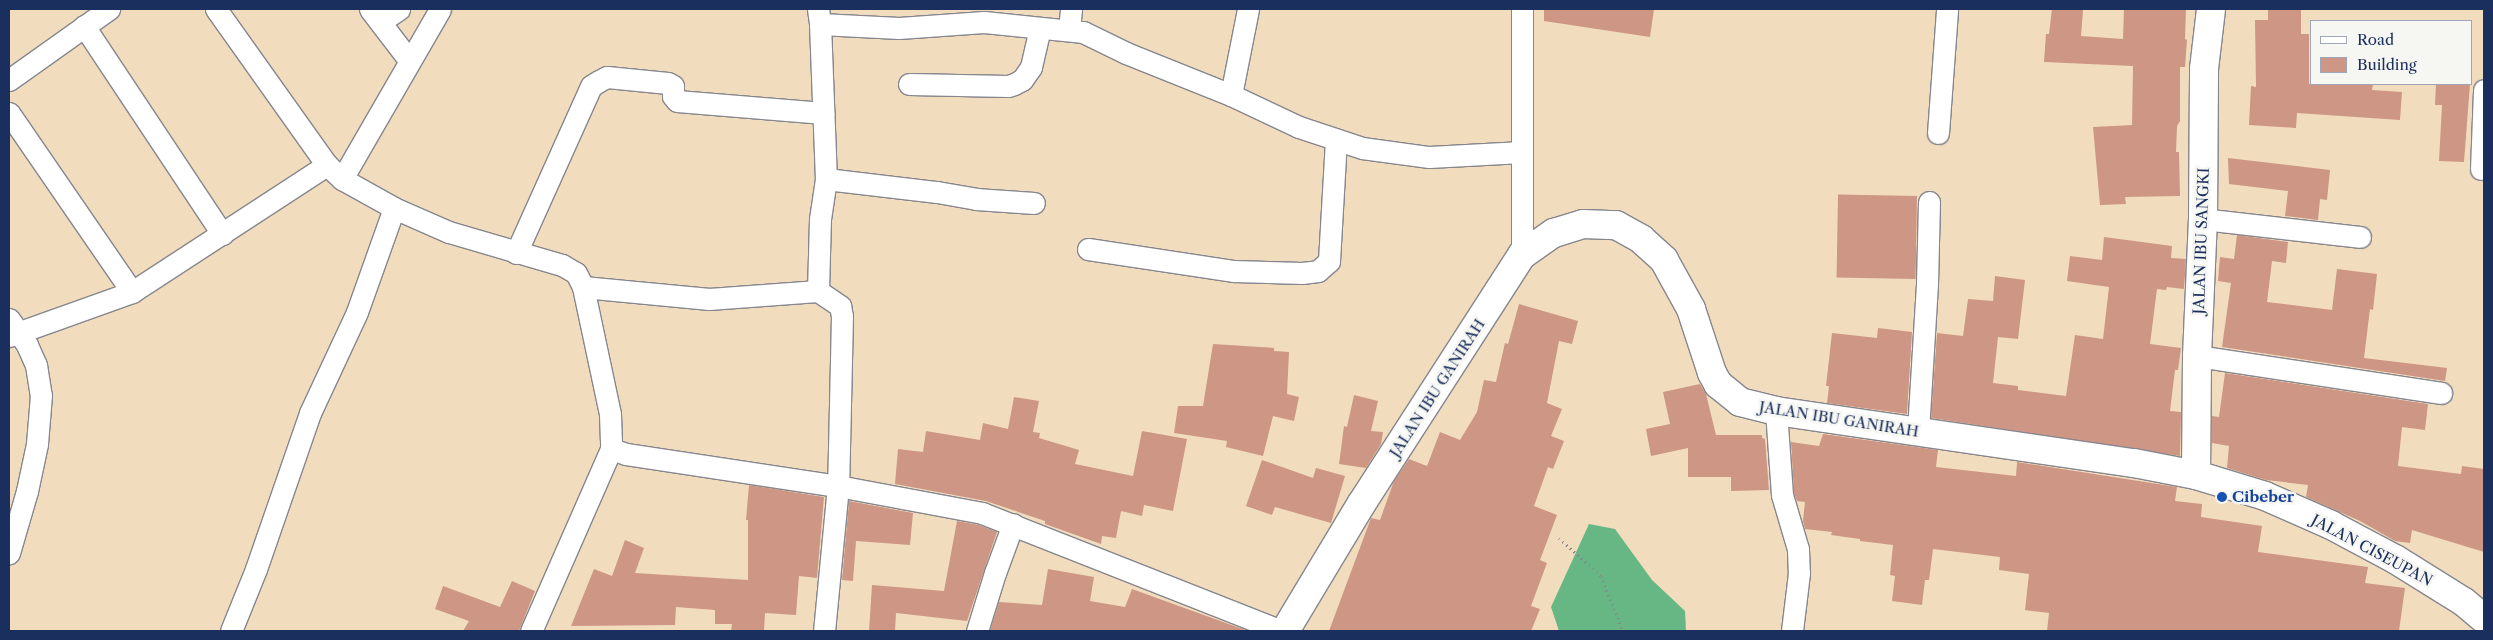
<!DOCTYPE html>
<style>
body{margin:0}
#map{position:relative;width:2493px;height:640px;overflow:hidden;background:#f1ddbe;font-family:"Libre Caslon Text",serif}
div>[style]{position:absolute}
.forest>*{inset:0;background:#66b783}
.building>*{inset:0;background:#cd9685;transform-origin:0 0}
.path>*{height:3px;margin-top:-1.5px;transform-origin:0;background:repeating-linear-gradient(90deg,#86868e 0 1px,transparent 0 5px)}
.roads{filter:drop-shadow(1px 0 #86868e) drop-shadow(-1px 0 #86868e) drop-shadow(0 1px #86868e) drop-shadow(0 -1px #86868e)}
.minor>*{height:21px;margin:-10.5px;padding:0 10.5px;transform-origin:10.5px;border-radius:10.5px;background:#fff}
.secondary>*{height:28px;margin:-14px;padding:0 14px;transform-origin:14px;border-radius:14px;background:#fff}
.dots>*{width:14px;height:14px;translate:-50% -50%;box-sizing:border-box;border:2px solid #f6f6f2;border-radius:50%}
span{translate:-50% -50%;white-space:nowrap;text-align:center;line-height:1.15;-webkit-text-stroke:5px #f6f6f2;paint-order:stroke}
.street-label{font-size:15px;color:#1b2f5e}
.transit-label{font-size:15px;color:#164399;font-weight:700}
.left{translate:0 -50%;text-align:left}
.frame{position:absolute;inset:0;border:10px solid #1b2f5e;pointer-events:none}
.legend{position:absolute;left:2310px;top:20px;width:162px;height:65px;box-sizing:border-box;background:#f6f6f2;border:1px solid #9ea6b7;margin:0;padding:6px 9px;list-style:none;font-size:15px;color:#1b2f5e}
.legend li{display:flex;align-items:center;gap:10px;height:25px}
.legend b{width:25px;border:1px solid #9ea6b7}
</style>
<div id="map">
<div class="forest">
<div style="clip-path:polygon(1589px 524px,1615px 529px,1652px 580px,1685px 611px,1686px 631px,1559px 631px,1551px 607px)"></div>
</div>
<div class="building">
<div style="clip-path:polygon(1544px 9px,1654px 9px,1650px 37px,1544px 21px)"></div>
<div style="clip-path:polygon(2052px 9px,2083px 10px,2081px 36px,2123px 39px,2124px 9px,2186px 9px,2185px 39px,2187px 40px,2185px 67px,2180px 67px,2180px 121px,2177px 126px,2176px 152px,2179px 152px,2180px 196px,2125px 197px,2126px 204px,2100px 205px,2093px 127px,2132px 125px,2133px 66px,2044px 62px,2046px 34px,2049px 34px)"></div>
<div style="clip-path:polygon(2268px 9px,2301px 9px,2301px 34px,2309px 34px,2309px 84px,2373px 84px,2372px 90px,2402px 92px,2400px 120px,2297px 113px,2296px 128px,2249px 125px,2251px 86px,2256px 87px,2255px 20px,2268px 20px)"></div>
<div style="clip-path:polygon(2436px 84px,2470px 84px,2464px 162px,2439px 161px,2442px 105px,2435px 105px)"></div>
<div style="clip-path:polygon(2228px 158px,2330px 170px,2327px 200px,2320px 199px,2318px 220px,2285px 216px,2288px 191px,2229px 184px)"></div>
<div style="left:1917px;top:196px;width:83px;height:79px;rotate:91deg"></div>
<div style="clip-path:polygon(2237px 235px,2288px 242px,2286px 263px,2272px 261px,2267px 302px,2332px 310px,2337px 269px,2377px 274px,2373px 310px,2370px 309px,2364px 358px,2447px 368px,2445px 381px,2222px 347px,2231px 283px,2218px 281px,2220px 257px,2234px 259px)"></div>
<div style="clip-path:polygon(2104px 237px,2172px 246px,2171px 258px,2186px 259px,2184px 289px,2167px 287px,2166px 290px,2157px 289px,2150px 344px,2181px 348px,2178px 370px,2175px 370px,2170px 411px,2181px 412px,2180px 456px,1931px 418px,1937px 333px,1963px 336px,1968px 299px,1993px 301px,1995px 276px,2025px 280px,2018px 339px,1998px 337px,1993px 383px,2018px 386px,2018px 390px,2066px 396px,2075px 335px,2103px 339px,2109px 287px,2067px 281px,2070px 256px,2102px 260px)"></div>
<div style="clip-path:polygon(1519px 304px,1578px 321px,1572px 344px,1559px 341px,1547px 403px,1562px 409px,1551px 436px,1564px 441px,1553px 469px,1548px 467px,1534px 506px,1557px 515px,1540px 560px,1547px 563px,1531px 606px,1540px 609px,1531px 631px,1329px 631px,1371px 518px,1380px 520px,1394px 481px,1409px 459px,1427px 466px,1440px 432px,1460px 440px,1477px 412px,1484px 380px,1496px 382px,1505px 343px,1508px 344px)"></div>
<div style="clip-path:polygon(1878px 328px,1912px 332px,1907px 414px,1827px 403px,1829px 386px,1826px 386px,1832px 333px,1877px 338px)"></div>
<div style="clip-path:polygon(1213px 344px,1274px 348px,1274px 351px,1289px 352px,1287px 394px,1299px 397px,1294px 421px,1273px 416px,1263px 456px,1226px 447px,1227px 441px,1174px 433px,1178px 406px,1203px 406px)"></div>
<div style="clip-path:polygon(2225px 373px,2428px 404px,2425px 430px,2402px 427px,2398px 466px,2461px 474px,2462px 466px,2484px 469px,2484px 552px,2412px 530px,2410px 543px,2395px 541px,2360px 521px,2306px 497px,2308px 485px,2266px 480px,2227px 468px,2229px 446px,2212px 443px,2212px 416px,2219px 417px)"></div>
<div style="clip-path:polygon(1700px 384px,1706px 394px,1716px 435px,1762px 435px,1762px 438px,1765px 439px,1769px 490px,1731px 491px,1731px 477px,1688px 477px,1688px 448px,1651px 456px,1646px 429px,1670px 424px,1663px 392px)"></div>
<div style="clip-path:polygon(1354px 395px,1378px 401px,1371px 431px,1383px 432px,1381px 444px,1366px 468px,1339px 464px,1344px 426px,1347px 427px)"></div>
<div style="clip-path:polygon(1014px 397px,1039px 401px,1033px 432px,1040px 433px,1039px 438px,1079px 450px,1075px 464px,1133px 476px,1142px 431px,1187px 439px,1173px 511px,1144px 505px,1142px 516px,1121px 511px,1116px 538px,1102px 536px,1101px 544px,1045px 524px,1045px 521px,986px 501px,895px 484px,898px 449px,923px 452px,926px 431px,980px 440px,983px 423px,1008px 429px)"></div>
<div style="clip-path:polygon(1823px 434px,1938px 450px,1936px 467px,2016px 476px,2017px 462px,2177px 487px,2175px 501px,2202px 504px,2201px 517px,2262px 526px,2258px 552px,2368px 567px,2365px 583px,2405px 588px,2399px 631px,2047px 631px,2049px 613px,2025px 610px,2029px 574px,1999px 570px,2000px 557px,1933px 549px,1929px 580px,1925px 580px,1922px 605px,1892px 601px,1895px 576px,1890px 575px,1893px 545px,1860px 541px,1860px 539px,1831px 535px,1832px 532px,1805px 529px,1803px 521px,1805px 502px,1797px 501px,1794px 493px,1791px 442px,1819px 446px)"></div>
<div style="clip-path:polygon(1262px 460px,1313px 478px,1316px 468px,1345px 476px,1331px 523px,1275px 507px,1272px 515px,1246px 506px)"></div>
<div style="clip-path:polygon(749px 485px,824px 497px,817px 578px,799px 576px,796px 615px,765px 613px,764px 631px,731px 631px,732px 624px,715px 624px,715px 610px,676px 607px,675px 625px,571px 626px,594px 569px,612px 576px,625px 540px,644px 548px,635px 573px,748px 580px,748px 520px,746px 520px)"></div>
<div style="clip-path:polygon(849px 501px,913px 513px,910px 545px,856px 541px,853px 581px,842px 580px)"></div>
<div style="clip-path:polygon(957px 521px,979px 525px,997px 532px,967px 621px,896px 613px,895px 631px,869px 631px,872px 585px,944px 591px)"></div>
<div style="clip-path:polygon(1048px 569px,1094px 577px,1090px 601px,1125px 607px,1132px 589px,1248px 631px,990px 631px,999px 602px,1042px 605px)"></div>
<div style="clip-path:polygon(512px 581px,535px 591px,519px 631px,463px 631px,469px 621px,435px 609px,443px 586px,500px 607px)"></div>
</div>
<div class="path">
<div style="left:1559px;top:538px;width:57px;rotate:42.1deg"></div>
<div style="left:1601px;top:576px;width:59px;rotate:68.2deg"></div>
</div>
<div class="roads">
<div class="minor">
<div style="left:216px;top:9px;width:191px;rotate:54.6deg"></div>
<div style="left:327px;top:165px;width:21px;rotate:43deg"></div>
<div style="left:342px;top:179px;width:60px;rotate:29.1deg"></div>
<div style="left:394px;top:208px;width:60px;rotate:23.6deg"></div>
<div style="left:449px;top:232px;width:118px;rotate:16.3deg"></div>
<div style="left:562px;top:265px;width:16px;rotate:30deg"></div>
<div style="left:576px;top:273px;width:16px;rotate:63deg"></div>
<div style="left:583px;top:287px;width:130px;rotate:78deg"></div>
<div style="left:610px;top:414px;width:35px;rotate:88deg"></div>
<div style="left:611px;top:449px;width:199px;rotate:113.7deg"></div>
<div style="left:370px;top:9px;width:64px;rotate:52.6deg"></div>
<div style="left:818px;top:9px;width:15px;rotate:82deg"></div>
<div style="left:820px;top:24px;width:155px;rotate:87.8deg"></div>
<div style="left:826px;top:179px;width:40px;rotate:98.5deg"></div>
<div style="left:820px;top:219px;width:72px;rotate:91.6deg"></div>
<div style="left:818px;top:291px;width:27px;rotate:34deg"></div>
<div style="left:840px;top:306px;width:10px;rotate:79deg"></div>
<div style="left:842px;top:316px;width:170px;rotate:91.3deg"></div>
<div style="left:838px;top:486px;width:146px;rotate:95.5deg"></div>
<div style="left:380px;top:22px;width:23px;rotate:-34deg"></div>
<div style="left:820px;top:24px;width:79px;rotate:2.9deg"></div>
<div style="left:899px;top:28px;width:85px;rotate:-4deg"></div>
<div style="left:984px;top:22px;width:100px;rotate:5.8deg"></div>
<div style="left:1083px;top:32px;width:48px;rotate:26deg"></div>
<div style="left:1126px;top:53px;width:113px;rotate:21.8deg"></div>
<div style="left:1231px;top:95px;width:75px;rotate:25.2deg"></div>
<div style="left:1299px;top:127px;width:66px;rotate:18.4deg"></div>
<div style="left:1362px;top:148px;width:68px;rotate:7.7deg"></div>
<div style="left:1429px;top:157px;width:93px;rotate:-3.1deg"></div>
<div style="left:84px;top:26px;width:250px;rotate:56.4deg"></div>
<div style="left:1069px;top:29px;width:20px;rotate:-84deg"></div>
<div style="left:9px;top:80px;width:123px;rotate:-35.4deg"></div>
<div style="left:909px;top:84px;width:99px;rotate:1.2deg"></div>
<div style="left:1008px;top:86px;width:6px;rotate:-18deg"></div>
<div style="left:1014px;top:84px;width:9px;rotate:-27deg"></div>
<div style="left:1022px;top:80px;width:16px;rotate:-55deg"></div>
<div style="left:1031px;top:67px;width:39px;rotate:-77deg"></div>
<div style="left:1231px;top:95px;width:88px;rotate:-78.8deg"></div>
<div style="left:9px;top:113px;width:217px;rotate:55.5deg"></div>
<div style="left:1938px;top:133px;width:124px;rotate:-85.8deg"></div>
<div style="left:2481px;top:169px;width:79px;rotate:-87.8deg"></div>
<div style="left:342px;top:179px;width:196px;rotate:-60deg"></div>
<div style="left:826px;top:179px;width:112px;rotate:6.7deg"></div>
<div style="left:937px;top:192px;width:40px;rotate:10deg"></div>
<div style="left:976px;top:199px;width:58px;rotate:3.9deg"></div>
<div style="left:2203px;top:219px;width:158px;rotate:6.5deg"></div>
<div style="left:1088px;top:249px;width:148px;rotate:8.6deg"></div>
<div style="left:1234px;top:271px;width:68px;rotate:1.7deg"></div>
<div style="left:1302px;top:273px;width:16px;rotate:-7deg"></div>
<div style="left:1318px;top:271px;width:15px;rotate:-42deg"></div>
<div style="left:1329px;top:261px;width:121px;rotate:-86.7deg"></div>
<div style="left:516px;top:253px;width:183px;rotate:-65.8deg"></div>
<div style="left:591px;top:86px;width:9px;rotate:-32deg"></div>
<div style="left:599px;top:81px;width:9px;rotate:-27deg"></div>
<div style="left:607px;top:77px;width:61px;rotate:5.6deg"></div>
<div style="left:668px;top:83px;width:6px;rotate:31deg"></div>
<div style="left:673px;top:86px;width:10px;rotate:90deg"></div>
<div style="left:673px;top:96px;width:6px;rotate:51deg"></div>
<div style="left:677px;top:101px;width:147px;rotate:4.7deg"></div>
<div style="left:1522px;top:255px;width:246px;rotate:-90deg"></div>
<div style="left:583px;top:287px;width:127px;rotate:5.4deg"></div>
<div style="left:709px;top:299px;width:109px;rotate:-4.2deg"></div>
<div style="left:9px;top:319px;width:32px;rotate:55deg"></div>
<div style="left:27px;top:345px;width:22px;rotate:66deg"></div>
<div style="left:36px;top:365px;width:30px;rotate:81deg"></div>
<div style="left:41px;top:395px;width:49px;rotate:94.7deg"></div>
<div style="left:37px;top:444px;width:48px;rotate:102deg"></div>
<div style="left:27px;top:491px;width:65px;rotate:106.2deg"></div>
<div style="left:9px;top:336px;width:131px;rotate:-19.7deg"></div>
<div style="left:132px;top:292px;width:233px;rotate:-33.1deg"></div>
<div style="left:2197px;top:356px;width:247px;rotate:8.6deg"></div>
<div style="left:1776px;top:411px;width:84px;rotate:85.9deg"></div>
<div style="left:1782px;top:495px;width:56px;rotate:73.5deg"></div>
<div style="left:1798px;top:549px;width:24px;rotate:88deg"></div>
<div style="left:1799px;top:573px;width:58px;rotate:96.9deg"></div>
<div style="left:1918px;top:431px;width:147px;rotate:-86.5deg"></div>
<div style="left:1927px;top:284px;width:82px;rotate:-88.6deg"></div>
<div style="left:611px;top:449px;width:16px;rotate:18deg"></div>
<div style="left:626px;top:454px;width:214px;rotate:8.6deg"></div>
<div style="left:838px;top:486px;width:147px;rotate:10.6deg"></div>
<div style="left:982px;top:513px;width:322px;rotate:21.5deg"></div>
<div style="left:231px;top:631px;width:67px;rotate:-68deg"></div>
<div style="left:256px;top:569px;width:165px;rotate:-70.9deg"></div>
<div style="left:310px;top:413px;width:111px;rotate:-65deg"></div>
<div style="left:357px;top:312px;width:110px;rotate:-70.4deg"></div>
<div style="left:977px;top:631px;width:61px;rotate:-72.8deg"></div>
<div style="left:995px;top:573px;width:52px;rotate:-69.8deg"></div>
</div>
<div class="secondary">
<div style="left:2196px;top:475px;width:119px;rotate:-89.5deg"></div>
<div style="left:2197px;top:356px;width:137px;rotate:-87.5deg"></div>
<div style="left:2203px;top:219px;width:150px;rotate:-89.6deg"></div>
<div style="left:2204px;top:69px;width:60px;rotate:-83.3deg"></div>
<div style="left:1285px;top:631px;width:149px;rotate:-59deg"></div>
<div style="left:1362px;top:503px;width:295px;rotate:-57.2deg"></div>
<div style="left:1522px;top:255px;width:39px;rotate:-35deg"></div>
<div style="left:1554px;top:233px;width:30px;rotate:-17deg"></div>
<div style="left:1583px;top:224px;width:33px;rotate:2deg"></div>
<div style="left:1616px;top:225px;width:29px;rotate:29deg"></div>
<div style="left:1641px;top:239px;width:31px;rotate:42deg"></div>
<div style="left:1664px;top:260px;width:56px;rotate:61.1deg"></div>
<div style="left:1691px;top:309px;width:67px;rotate:71.8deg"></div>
<div style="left:1712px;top:373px;width:13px;rotate:61deg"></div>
<div style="left:1718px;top:384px;width:28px;rotate:39deg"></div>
<div style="left:1740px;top:402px;width:37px;rotate:14deg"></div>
<div style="left:1776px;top:411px;width:362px;rotate:8.3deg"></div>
<div style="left:2134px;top:463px;width:63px;rotate:11deg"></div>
<div style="left:2196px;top:475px;width:72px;rotate:16.9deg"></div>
<div style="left:2265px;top:496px;width:72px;rotate:23.7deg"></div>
<div style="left:2331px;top:525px;width:72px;rotate:28deg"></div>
<div style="left:2395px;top:559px;width:81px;rotate:31.9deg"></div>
<div style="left:2464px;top:602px;width:26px;rotate:40deg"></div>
</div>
</div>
<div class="dots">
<div style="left:2222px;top:497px;background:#1a4fb4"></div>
</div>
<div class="street-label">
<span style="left:2201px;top:241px;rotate:-88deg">JALAN IBU SANGKI</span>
<span style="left:1437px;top:388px;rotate:-57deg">JALAN IBU GANIRAH</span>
<span style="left:1839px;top:419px;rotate:9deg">JALAN IBU GANIRAH</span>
<span style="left:2372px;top:550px;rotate:28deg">JALAN CISEUPAN</span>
</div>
<div class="transit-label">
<span class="left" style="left:2232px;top:497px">Cibeber</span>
</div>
<div class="frame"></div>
<ul class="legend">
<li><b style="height:6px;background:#fff"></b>Road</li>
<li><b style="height:14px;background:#cd9685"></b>Building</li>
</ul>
</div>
